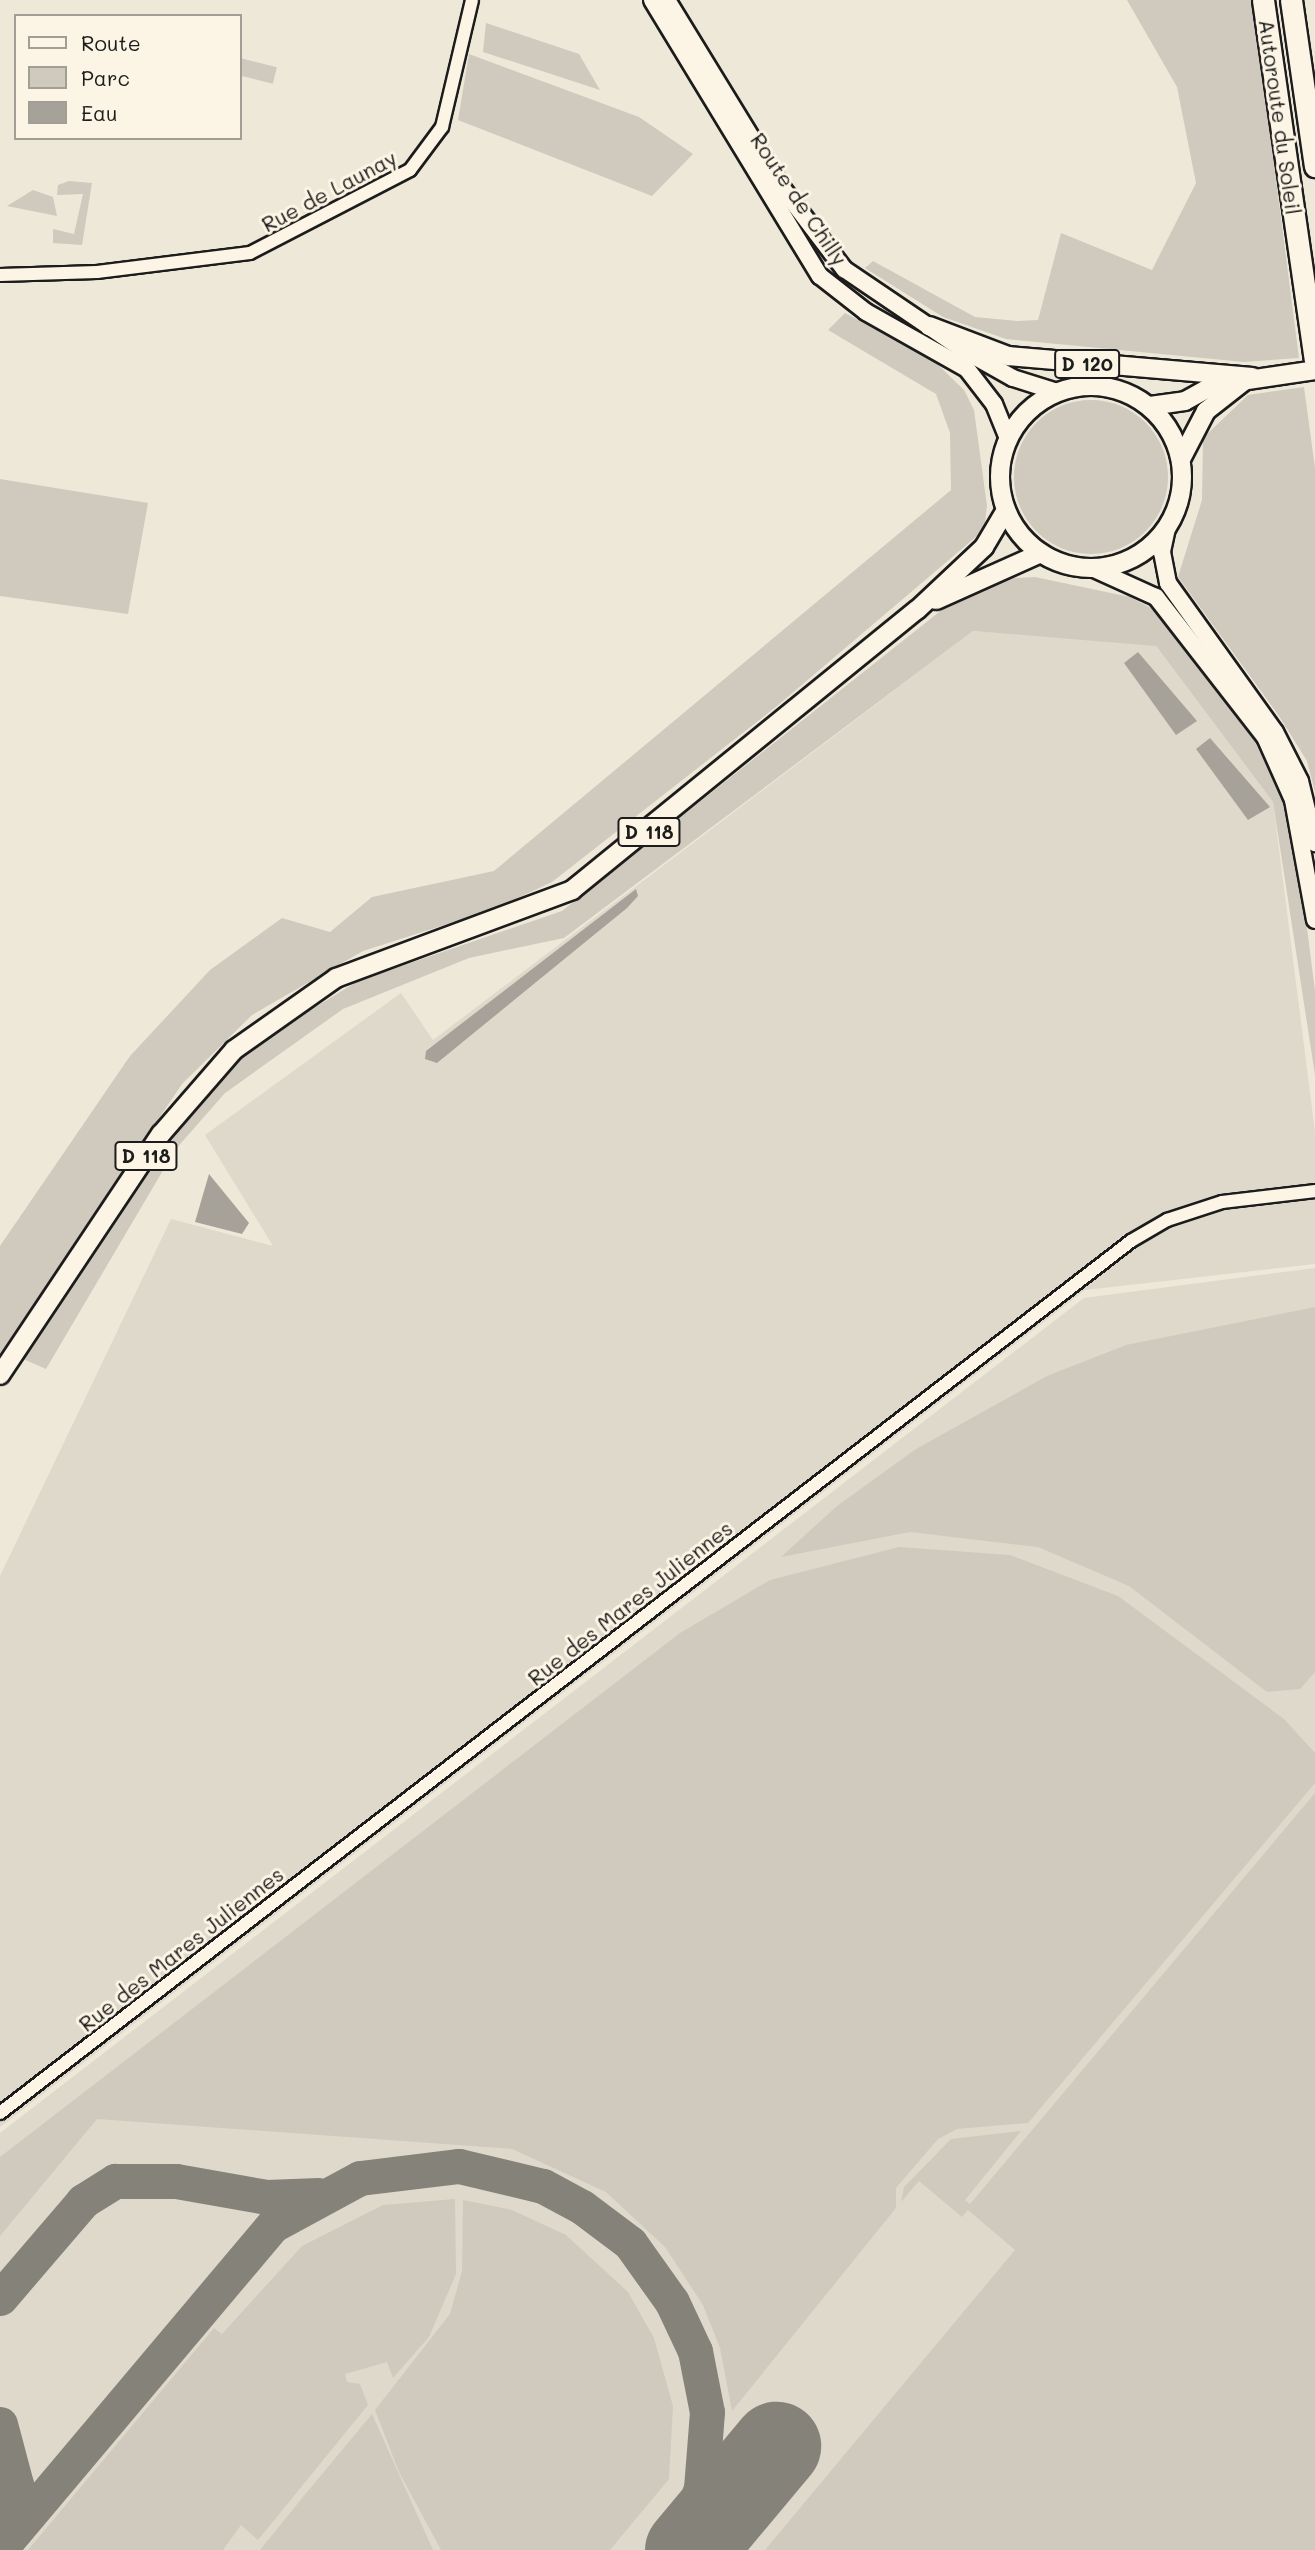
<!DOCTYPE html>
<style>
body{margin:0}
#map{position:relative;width:1315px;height:2550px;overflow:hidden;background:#eee8d9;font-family:Mali,sans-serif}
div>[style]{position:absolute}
.built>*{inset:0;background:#ded9cb}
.green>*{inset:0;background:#cfcabd;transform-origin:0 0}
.round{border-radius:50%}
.water>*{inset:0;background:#a7a299}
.taxiway>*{height:35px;margin:-17.5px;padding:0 17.5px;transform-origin:17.5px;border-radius:17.5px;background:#85827a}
.runway>*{height:89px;margin:-44.5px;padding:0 44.5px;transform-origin:44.5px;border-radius:44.5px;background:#85827a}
.roads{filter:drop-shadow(2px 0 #1c1c1c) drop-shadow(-2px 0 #1c1c1c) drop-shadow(0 2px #1c1c1c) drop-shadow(0 -2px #1c1c1c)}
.minor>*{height:12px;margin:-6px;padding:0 6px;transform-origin:6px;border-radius:6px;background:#fcf5e5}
.secondary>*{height:16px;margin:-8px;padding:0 8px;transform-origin:8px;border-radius:8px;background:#fcf5e5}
.primary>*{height:18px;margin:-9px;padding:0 9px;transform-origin:9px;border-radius:9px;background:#fcf5e5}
.primary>.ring{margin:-9px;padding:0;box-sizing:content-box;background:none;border:18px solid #fcf5e5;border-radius:50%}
.motorway>*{height:21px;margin:-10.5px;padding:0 10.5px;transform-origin:10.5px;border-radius:10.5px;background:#fcf5e5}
span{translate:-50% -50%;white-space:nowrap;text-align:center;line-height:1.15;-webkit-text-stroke:6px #fcf5e5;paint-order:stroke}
.shield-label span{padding:2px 5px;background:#fcf5e5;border:2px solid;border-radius:5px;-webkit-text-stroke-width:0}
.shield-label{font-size:19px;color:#1c1c1c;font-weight:700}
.street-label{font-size:21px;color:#1c1c1c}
.legend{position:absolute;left:14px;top:14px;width:228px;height:126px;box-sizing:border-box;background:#fcf5e5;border:2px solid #a29e95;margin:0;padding:9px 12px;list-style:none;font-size:21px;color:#1c1c1c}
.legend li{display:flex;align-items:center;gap:14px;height:35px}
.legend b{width:35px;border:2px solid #a29e95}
</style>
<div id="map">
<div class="built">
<div style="clip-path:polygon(973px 631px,1155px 645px,1273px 802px,1315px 1132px,1315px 1264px,1085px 1290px,0 2127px,0 1576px,171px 1219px,273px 1246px,205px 1135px,401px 993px,433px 1040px)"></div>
<div style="clip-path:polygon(1315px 1268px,1315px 2550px,0 2550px,0 2133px,1084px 1298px)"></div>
</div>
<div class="green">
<div style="clip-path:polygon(1127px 0,1253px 0,1299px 358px,1244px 362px,1006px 339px,943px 317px,865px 268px,873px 261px,975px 317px,1017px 321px,1038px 320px,1061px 233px,1152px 270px,1196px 183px,1177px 87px)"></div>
<div style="clip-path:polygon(486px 23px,579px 54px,600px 90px,483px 52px)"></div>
<div style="clip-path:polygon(469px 54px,639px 117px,693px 154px,652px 196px,458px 120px)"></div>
<div style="left:240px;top:58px;width:38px;height:17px;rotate:14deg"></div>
<div style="clip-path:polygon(69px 181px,92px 183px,82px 245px,53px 243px,53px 229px,74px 234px,83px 194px,57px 195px,58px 185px)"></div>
<div style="clip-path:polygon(33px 190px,53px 197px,57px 216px,7px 206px)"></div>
<div style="clip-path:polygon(845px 313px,932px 359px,964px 390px,974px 410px,987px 506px,984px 530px,777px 706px,552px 882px,494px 909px,363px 951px,252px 1015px,182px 1084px,0 1354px,0 1246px,130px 1056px,210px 970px,282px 918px,330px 932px,372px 897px,494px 871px,951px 490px,950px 433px,936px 394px,828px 330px)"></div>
<div style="clip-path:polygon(1304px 387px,1315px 468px,1315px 792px,1307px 761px,1279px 716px,1178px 577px,1202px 500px,1203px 438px,1248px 395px)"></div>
<div class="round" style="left:1014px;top:400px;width:154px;height:154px"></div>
<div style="clip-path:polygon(0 479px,148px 503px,128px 614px,0 596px)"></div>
<div style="clip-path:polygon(1035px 577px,1130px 597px,1164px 615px,1267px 754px,1295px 834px,1315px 991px,1315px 1075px,1273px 802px,1156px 646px,973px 631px,564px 938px,469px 958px,343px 1009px,225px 1093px,175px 1150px,46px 1369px,21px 1358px,201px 1094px,244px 1051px,358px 981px,562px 911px,953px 601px,1014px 578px)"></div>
<div style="clip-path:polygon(1315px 1307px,1315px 1672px,1300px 1689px,1267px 1692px,1129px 1586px,1038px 1547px,910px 1532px,781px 1557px,837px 1506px,916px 1449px,1047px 1376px,1126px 1345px)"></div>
<div style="clip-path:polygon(899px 1547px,1010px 1555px,1118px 1596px,1284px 1719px,1315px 1753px,1315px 1783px,1028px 2123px,957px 2129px,938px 2139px,896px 2188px,896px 2208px,732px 2411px,720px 2348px,703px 2305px,665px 2247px,606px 2192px,512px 2149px,97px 2119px,0 2236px,0 2157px,680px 1633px,770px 1580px)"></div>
<div style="clip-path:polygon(1315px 1793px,1315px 2550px,765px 2550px,1015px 2250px,968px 2210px,962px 2217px,919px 2181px,901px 2202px,904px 2187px,951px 2139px,1021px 2131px,965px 2200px,970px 2204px)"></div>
<div style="clip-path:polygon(455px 2199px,456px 2274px,429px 2337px,393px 2378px,387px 2362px,345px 2374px,347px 2382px,360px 2384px,368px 2405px,258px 2540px,241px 2525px,223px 2550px,28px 2550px,214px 2328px,222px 2334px,302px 2246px,383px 2205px)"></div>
<div style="clip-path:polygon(463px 2200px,512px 2210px,566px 2235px,628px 2292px,654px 2338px,673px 2406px,669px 2479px,610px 2550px,441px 2550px,399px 2472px,375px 2410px,450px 2314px,462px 2271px)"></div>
<div style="clip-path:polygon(372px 2414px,433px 2550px,260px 2550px,303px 2497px)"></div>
</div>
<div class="water">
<div style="clip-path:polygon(1138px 652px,1197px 721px,1176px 735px,1124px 663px)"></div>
<div style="clip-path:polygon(1210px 738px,1270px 807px,1248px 820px,1196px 749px)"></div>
<div style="clip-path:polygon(636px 889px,638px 896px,627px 908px,437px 1063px,425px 1059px,426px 1051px)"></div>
<div style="clip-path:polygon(209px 1174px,249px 1223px,242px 1234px,195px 1222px)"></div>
</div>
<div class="taxiway">
<div style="left:0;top:2298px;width:128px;rotate:-49.4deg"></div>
<div style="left:83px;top:2201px;width:38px;rotate:-32deg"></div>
<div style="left:115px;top:2181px;width:61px"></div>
<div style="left:176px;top:2181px;width:92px;rotate:10deg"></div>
<div style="left:267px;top:2197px;width:51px;rotate:-2.2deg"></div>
<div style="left:0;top:2424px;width:62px;rotate:75.1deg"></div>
<div style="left:16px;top:2484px;width:54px;rotate:101.7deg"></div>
<div style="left:0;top:2549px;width:424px;rotate:-49.9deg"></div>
<div style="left:273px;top:2225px;width:99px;rotate:-28.4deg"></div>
<div style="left:360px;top:2178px;width:100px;rotate:-6.9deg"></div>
<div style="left:459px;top:2166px;width:86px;rotate:13.4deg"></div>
<div style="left:543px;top:2186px;width:44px;rotate:28.3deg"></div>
<div style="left:582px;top:2207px;width:60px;rotate:36.9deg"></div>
<div style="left:630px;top:2243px;width:72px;rotate:54.6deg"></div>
<div style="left:672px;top:2302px;width:54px;rotate:64.9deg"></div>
<div style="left:695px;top:2351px;width:62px;rotate:78.9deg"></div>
<div style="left:707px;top:2412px;width:76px;rotate:94.5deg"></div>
<div style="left:701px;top:2488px;width:66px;rotate:109.5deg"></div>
</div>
<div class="runway">
<div style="left:689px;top:2550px;width:136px;rotate:-50.1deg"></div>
</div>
<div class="roads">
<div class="minor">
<div style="left:0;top:275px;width:97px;rotate:-1.8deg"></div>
<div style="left:97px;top:272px;width:154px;rotate:-7.1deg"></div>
<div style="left:250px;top:253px;width:180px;rotate:-27.4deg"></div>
<div style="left:410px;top:170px;width:54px;rotate:-53.3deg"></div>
<div style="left:442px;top:127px;width:130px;rotate:-76.7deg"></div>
<div style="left:0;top:2113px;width:1428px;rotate:-37.63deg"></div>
<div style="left:1131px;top:1241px;width:42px;rotate:-30.3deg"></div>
<div style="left:1167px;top:1220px;width:58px;rotate:-18.1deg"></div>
<div style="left:1222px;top:1202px;width:94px;rotate:-6.7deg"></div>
</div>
<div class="secondary">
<div style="left:652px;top:0;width:323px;rotate:58.7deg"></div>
<div style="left:820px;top:276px;width:58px;rotate:38deg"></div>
<div style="left:866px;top:312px;width:116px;rotate:29.4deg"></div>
<div style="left:967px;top:369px;width:44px;rotate:52.4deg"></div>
<div style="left:994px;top:404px;width:37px;rotate:68deg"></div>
<div style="left:667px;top:0;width:222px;rotate:58.5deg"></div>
<div style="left:783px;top:189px;width:101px;rotate:52.7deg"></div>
<div style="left:844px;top:269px;width:146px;rotate:34.1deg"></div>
<div style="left:965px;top:351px;width:55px;rotate:29.4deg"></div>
<div style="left:1013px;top:378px;width:46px;rotate:17.7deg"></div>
<div style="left:1167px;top:528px;width:25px;rotate:102deg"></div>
<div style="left:1162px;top:552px;width:32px;rotate:79deg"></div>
<div style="left:1168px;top:583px;width:183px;rotate:54.3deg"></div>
<div style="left:1275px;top:732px;width:55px;rotate:63deg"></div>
<div style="left:1300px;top:781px;width:64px;rotate:76.4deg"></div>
<div style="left:1092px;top:568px;width:70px;rotate:24.4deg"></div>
<div style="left:1156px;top:597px;width:177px;rotate:52.1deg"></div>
<div style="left:1265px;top:737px;width:69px;rotate:66deg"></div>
<div style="left:1293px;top:800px;width:122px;rotate:79.6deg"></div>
</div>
<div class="primary">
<div style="left:929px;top:326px;width:85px;rotate:20.8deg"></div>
<div style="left:1008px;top:356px;width:245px;rotate:4.9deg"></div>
<div class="ring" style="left:1000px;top:386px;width:164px;height:164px"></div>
<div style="left:1150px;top:406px;width:35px;rotate:-8deg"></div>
<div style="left:1185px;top:401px;width:33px;rotate:-29deg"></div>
<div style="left:1214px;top:385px;width:102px;rotate:-8.4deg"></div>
<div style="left:1181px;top:459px;width:54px;rotate:-62.5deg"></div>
<div style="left:1206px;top:411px;width:47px;rotate:-38.1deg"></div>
<div style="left:936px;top:600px;width:115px;rotate:-24.1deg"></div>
<div style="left:0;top:1375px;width:290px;rotate:-56.3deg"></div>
<div style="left:161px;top:1134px;width:111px;rotate:-49deg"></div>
<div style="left:234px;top:1050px;width:125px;rotate:-35.2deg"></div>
<div style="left:336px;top:978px;width:252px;rotate:-20.4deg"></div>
<div style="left:572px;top:890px;width:444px;rotate:-39.1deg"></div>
<div style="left:917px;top:610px;width:92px;rotate:-43.2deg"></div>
<div style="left:984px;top:547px;width:43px;rotate:-59.3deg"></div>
</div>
<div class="motorway">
<div style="left:1263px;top:0;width:363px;rotate:81.8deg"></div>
<div style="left:1291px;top:0;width:168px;rotate:81.8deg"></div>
</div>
</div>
<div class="shield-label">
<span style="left:1087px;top:364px">D 120</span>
<span style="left:649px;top:832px">D 118</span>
<span style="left:146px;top:1156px">D 118</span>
</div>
<div class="street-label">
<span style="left:1280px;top:117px;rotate:82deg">Autoroute du Soleil</span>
<span style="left:329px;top:191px;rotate:-28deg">Rue de Launay</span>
<span style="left:799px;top:199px;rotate:56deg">Route de Chilly</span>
<span style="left:630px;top:1603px;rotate:-38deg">Rue des Mares Juliennes</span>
<span style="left:181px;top:1949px;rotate:-38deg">Rue des Mares Juliennes</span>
</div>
<ul class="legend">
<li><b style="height:9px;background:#fcf5e5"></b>Route</li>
<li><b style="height:19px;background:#cfcabd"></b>Parc</li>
<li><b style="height:19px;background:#a7a299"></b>Eau</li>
</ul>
</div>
